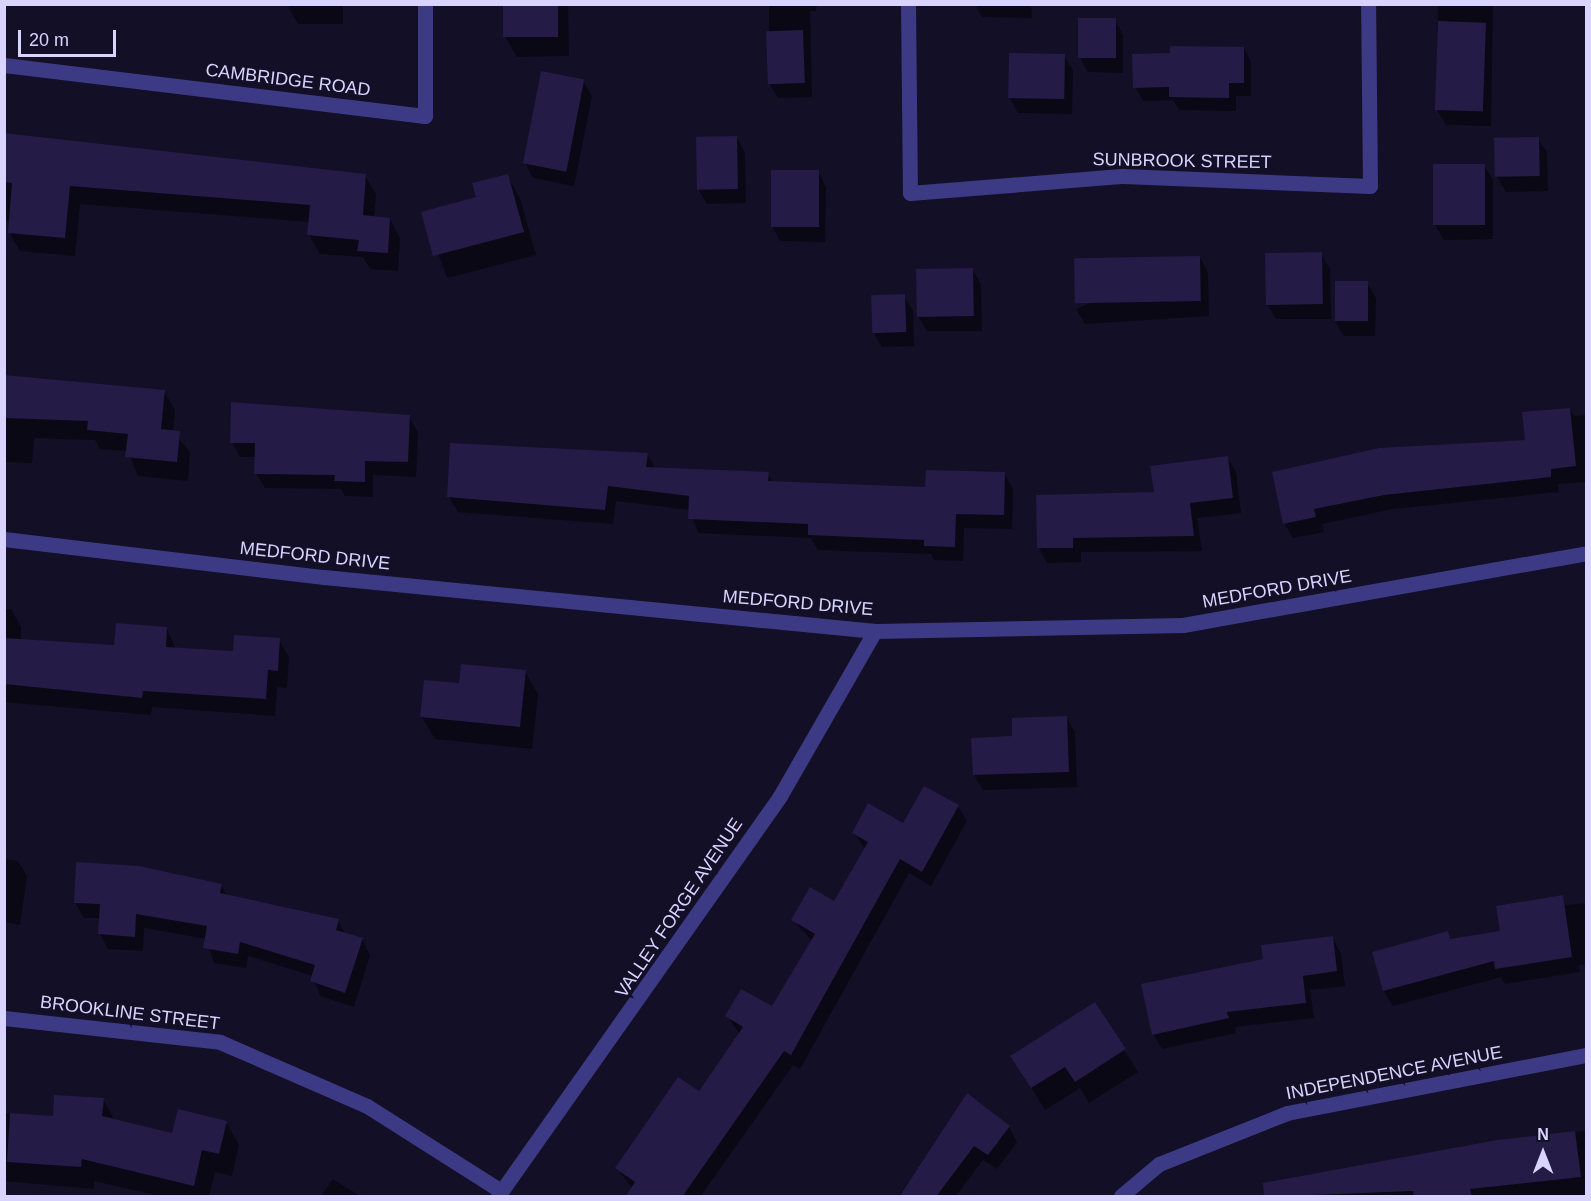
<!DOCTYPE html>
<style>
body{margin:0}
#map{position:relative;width:1591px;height:1201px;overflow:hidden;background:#130f26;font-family:Arial,sans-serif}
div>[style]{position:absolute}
.shadow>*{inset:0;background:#0007}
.building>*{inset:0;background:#241b47;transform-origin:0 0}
.minor>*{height:15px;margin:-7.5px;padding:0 7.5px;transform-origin:7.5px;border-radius:7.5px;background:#3d3a85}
span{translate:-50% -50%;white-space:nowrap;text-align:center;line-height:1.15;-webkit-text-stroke:6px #130f26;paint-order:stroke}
.street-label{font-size:18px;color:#d9d4ff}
.frame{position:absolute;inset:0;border:6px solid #d9d4ff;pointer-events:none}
.north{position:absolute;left:1513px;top:1123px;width:60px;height:60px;-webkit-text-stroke:4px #130f26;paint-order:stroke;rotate:0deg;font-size:16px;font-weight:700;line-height:24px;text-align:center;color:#d9d4ff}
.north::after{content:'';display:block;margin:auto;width:21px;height:27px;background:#d9d4ff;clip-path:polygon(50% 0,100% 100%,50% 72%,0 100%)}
.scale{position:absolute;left:18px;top:30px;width:98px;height:27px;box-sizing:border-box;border:3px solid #d9d4ff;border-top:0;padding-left:8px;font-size:18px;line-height:21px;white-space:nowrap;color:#d9d4ff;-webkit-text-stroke:4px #130f26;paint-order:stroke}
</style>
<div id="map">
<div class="shadow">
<div style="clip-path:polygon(343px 4px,343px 24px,298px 24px,288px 6px,173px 4px)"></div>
<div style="clip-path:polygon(504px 4px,568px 4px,569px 56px,517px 57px,505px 37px)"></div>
<div style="clip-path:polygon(769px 4px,817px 4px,816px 11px,810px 11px,812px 97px,778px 98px,769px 83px)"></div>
<div style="clip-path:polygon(975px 4px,1031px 4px,1032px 18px,982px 17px)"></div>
<div style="clip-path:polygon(1438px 4px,1493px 4px,1491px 126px,1446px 125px,1437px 110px)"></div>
<div style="clip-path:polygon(1115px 20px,1123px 35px,1123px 73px,1088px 72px,1080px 57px)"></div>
<div style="clip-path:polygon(1244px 48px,1251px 62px,1251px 96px,1236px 96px,1236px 111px,1179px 110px,1173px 100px,1143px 101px,1135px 87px)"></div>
<div style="clip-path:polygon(1064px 55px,1073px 71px,1072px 114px,1018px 113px,1009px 97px)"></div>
<div style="clip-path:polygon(583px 81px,592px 96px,574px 186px,533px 178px,525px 163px)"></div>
<div style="clip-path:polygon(4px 134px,365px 176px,376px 194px,374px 218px,390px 219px,400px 238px,398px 271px,370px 269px,363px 257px,320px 254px,309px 235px,310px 222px,80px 204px,75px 256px,20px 251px,9px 232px,10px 221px,4px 220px)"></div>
<div style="clip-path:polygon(737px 138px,745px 153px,746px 203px,707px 204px,698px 189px)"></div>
<div style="clip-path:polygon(1538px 138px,1547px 153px,1548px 191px,1506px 192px,1497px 177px,1496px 140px)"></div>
<div style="clip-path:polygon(1484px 165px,1493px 180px,1493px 239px,1444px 240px,1435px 225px)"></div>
<div style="clip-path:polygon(818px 172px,826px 187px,825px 242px,780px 241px,772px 226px)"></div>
<div style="clip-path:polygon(507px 175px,520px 198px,536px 255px,447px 278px,423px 213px,478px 199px)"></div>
<div style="clip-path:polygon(1321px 254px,1330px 269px,1331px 319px,1276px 319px,1267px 304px)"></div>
<div style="clip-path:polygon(1200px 257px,1208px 273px,1209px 316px,1085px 324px,1076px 309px)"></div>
<div style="clip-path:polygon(973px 270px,981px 285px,982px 331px,927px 331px,918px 316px)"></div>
<div style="clip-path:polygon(1367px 283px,1376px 298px,1375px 336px,1344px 336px,1335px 321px)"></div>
<div style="clip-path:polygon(904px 296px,913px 311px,914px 346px,882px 347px,873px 332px)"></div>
<div style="clip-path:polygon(4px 377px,164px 391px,175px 410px,173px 432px,190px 452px,188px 481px,138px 476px,128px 451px,100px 449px,95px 440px,34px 438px,32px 463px,4px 462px)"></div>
<div style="clip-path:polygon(1570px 409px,1574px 416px,1586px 415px,1586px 482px,1558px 484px,1559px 492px,1393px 509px,1322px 524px,1324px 532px,1293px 538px,1284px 523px,1379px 449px,1526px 441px)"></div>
<div style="clip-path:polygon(409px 417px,418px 432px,416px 477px,373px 475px,373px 497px,345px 496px,341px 489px,265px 488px,256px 473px,256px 457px,240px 457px,232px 442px)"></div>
<div style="clip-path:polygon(647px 454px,656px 469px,768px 473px,773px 483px,927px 488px,1004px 473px,1013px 489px,1012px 529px,964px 528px,963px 561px,934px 560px,931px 554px,818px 550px,811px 538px,698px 533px,690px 510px,616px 501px,613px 524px,458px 512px,449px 497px)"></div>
<div style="clip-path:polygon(1227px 457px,1236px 472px,1241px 513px,1197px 518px,1202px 551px,1081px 552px,1081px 562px,1047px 563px,1039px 548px)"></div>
<div style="clip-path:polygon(4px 609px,11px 609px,21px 627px,21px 640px,115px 647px,167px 629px,176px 649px,234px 653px,279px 640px,289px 657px,287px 688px,277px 687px,275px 716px,152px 707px,151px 715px,4px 702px)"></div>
<div style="clip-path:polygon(525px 672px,538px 694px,532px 749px,435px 739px,422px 717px,460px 685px)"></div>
<div style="clip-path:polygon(1066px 717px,1075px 732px,1077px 787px,983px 790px,974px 775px)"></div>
<div style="clip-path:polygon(958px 806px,967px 821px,931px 886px,909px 873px,800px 1069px,793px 1065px,701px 1196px,627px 1196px,632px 1188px,617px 1168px,699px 1093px,740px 1034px,727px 1016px,772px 1008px,812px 941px,793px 920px,835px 903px,865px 849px,854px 833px,903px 825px)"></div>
<div style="clip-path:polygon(4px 859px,18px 861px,27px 876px,20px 925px,4px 922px)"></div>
<div style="clip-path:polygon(221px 885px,227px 896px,338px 921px,346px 935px,362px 939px,370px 955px,354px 1007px,320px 996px,313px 976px,248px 956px,246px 968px,214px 963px,206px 939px,144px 928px,143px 951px,108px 949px,100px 934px,100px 918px,84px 918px,75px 903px)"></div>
<div style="clip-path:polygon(1562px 897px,1566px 905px,1586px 903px,1586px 964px,1579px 965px,1580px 972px,1505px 984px,1501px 977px,1393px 1006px,1384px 991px,1447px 933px,1451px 940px,1502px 932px)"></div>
<div style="clip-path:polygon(1332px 938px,1341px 953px,1345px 986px,1310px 990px,1314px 1018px,1235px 1027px,1236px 1033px,1162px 1049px,1153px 1034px,1264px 960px)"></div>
<div style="clip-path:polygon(1095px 1004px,1138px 1072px,1089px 1103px,1080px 1088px,1045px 1110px,1012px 1056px)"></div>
<div style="clip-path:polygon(967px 1095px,1009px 1127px,1017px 1142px,997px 1169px,983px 1160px,956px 1196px,899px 1196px)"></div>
<div style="clip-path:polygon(103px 1099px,115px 1121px,173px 1134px,226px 1122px,239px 1145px,232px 1176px,215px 1172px,209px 1196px,160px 1196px,94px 1181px,94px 1189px,4px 1181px,4px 1113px,54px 1117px)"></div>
<div style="clip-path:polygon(1586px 1131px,1586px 1195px,1273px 1196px,1498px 1141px)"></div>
<div style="clip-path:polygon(333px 1179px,360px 1196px,321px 1196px)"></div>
</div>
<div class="building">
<div style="left:503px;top:4px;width:55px;height:33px"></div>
<div style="left:1078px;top:18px;width:38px;height:40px"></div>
<div style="left:1438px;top:21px;width:48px;height:89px;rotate:2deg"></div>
<div style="left:803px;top:30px;width:53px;height:37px;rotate:88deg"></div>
<div style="clip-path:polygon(1170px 46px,1244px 47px,1244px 83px,1229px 83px,1229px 98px,1169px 97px,1169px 87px,1133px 88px,1132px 54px,1170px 53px)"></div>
<div style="left:1009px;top:53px;width:56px;height:45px;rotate:1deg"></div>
<div style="left:541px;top:71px;width:44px;height:94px;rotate:11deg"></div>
<div style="clip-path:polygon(4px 133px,366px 174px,363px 215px,390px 218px,388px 253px,357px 251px,359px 240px,307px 235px,310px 205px,70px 186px,65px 238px,8px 233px,12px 183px,4px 182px)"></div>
<div style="left:737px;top:136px;width:53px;height:41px;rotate:89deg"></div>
<div style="left:1539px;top:137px;width:39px;height:45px;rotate:89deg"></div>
<div style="left:1433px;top:164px;width:52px;height:61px"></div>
<div style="left:771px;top:170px;width:48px;height:57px"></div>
<div style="clip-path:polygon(508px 174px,524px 232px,433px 256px,421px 212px,476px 197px,472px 183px)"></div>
<div style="left:1322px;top:252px;width:52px;height:57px;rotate:89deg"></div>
<div style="left:1200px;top:256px;width:45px;height:126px;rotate:89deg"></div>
<div style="left:973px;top:268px;width:48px;height:57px;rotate:89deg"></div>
<div style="left:1335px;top:281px;width:33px;height:40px"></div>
<div style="left:905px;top:294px;width:38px;height:34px;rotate:88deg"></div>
<div style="clip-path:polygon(4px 375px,165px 390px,161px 429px,180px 431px,177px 462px,125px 457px,128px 434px,87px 430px,88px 421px,4px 418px)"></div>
<div style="clip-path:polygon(231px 402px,410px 415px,408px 462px,365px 461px,365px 482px,334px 481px,335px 475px,254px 474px,255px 443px,230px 443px)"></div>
<div style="clip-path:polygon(1570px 408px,1576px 466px,1551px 469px,1551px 477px,1384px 495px,1314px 509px,1316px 517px,1283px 524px,1272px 472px,1379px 448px,1525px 440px,1522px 412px)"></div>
<div style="clip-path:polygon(450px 443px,648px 453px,646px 467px,769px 472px,768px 481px,925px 487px,926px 470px,1005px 472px,1004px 515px,956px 514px,955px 547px,924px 546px,924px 540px,808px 535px,808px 524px,688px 519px,689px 496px,608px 486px,605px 510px,447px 497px)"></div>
<div style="clip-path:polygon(1228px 456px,1233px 498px,1190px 503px,1194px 536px,1073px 538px,1073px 548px,1037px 548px,1036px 495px,1154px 492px,1150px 466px)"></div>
<div style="clip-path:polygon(116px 623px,167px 627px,166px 647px,233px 651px,234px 635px,280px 638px,278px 671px,268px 670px,266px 699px,143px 691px,142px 698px,4px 684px,4px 638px,114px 645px)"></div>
<div style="clip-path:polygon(461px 664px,526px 670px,520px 727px,420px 717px,424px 680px,459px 683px)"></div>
<div style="clip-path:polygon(1067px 716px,1069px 772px,973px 775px,971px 738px,1012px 736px,1012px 718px)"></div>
<div style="clip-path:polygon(924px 786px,959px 805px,922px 872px,900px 859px,791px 1055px,784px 1051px,682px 1197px,625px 1197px,635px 1182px,615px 1168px,678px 1077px,699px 1091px,743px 1027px,725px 1016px,741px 989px,772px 1006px,815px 934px,791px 920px,810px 887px,834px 901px,868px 842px,852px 833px,868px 803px,903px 823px)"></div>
<div style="clip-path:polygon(76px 862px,139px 866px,222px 884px,220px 893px,339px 919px,336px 930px,363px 938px,345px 993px,310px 981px,315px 965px,240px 942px,238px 954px,203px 948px,207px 926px,136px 914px,135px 937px,98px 934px,100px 904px,74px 903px)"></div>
<div style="clip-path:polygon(1563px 895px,1572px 957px,1495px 969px,1494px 961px,1383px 991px,1372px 952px,1448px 931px,1450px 939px,1500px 931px,1496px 906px)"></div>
<div style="clip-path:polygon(1333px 936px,1337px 971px,1303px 976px,1306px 1003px,1227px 1012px,1229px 1018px,1152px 1035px,1141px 984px,1263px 959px,1261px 945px)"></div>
<div style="clip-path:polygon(1095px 1002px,1126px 1049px,1075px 1082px,1065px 1067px,1031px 1088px,1010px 1056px)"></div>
<div style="clip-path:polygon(967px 1093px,1010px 1126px,988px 1155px,974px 1146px,936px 1197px,899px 1197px)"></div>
<div style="clip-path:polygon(54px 1095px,104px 1098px,102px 1116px,172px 1133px,178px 1109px,227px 1121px,219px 1154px,202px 1150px,194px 1186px,82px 1159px,81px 1167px,7px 1162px,10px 1113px,53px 1116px)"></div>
<div style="clip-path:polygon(1575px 1131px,1581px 1177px,1470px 1189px,1472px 1197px,1414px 1197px,1413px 1191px,1264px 1197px,1263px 1183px,1497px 1140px)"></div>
</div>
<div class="minor">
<div style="left:908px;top:4px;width:189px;rotate:89.4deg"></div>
<div style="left:910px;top:193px;width:214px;rotate:-4.6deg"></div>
<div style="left:1123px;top:176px;width:247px;rotate:2.3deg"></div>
<div style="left:1370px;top:186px;width:182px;rotate:-90.6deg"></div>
<div style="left:4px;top:65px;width:424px;rotate:6.9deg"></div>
<div style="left:425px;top:116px;width:112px;rotate:-90deg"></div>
<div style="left:4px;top:539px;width:322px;rotate:6.8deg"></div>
<div style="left:324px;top:577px;width:554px;rotate:5.6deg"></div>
<div style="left:875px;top:631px;width:308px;rotate:-1.1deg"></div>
<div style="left:1183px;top:625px;width:409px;rotate:-10.1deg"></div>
<div style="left:4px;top:1018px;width:217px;rotate:6.3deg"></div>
<div style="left:220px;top:1042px;width:160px;rotate:23.5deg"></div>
<div style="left:367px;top:1106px;width:159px;rotate:32.4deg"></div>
<div style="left:498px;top:1196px;width:489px;rotate:-54.8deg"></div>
<div style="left:780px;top:796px;width:190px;rotate:-60.1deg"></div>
<div style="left:1121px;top:1196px;width:50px;rotate:-40.1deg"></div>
<div style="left:1159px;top:1164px;width:138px;rotate:-21.7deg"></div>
<div style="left:1287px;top:1113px;width:305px;rotate:-11deg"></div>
</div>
<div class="street-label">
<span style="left:288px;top:80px;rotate:7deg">CAMBRIDGE ROAD</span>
<span style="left:1182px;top:161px;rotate:1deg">SUNBROOK STREET</span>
<span style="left:315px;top:556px;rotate:6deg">MEDFORD DRIVE</span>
<span style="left:1277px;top:589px;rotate:-10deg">MEDFORD DRIVE</span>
<span style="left:798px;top:603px;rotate:5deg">MEDFORD DRIVE</span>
<span style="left:679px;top:908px;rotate:-56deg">VALLEY FORGE AVENUE</span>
<span style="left:130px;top:1013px;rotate:7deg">BROOKLINE STREET</span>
<span style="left:1394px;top:1073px;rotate:-11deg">INDEPENDENCE AVENUE</span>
</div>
<div class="frame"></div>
<div class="north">N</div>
<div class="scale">20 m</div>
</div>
